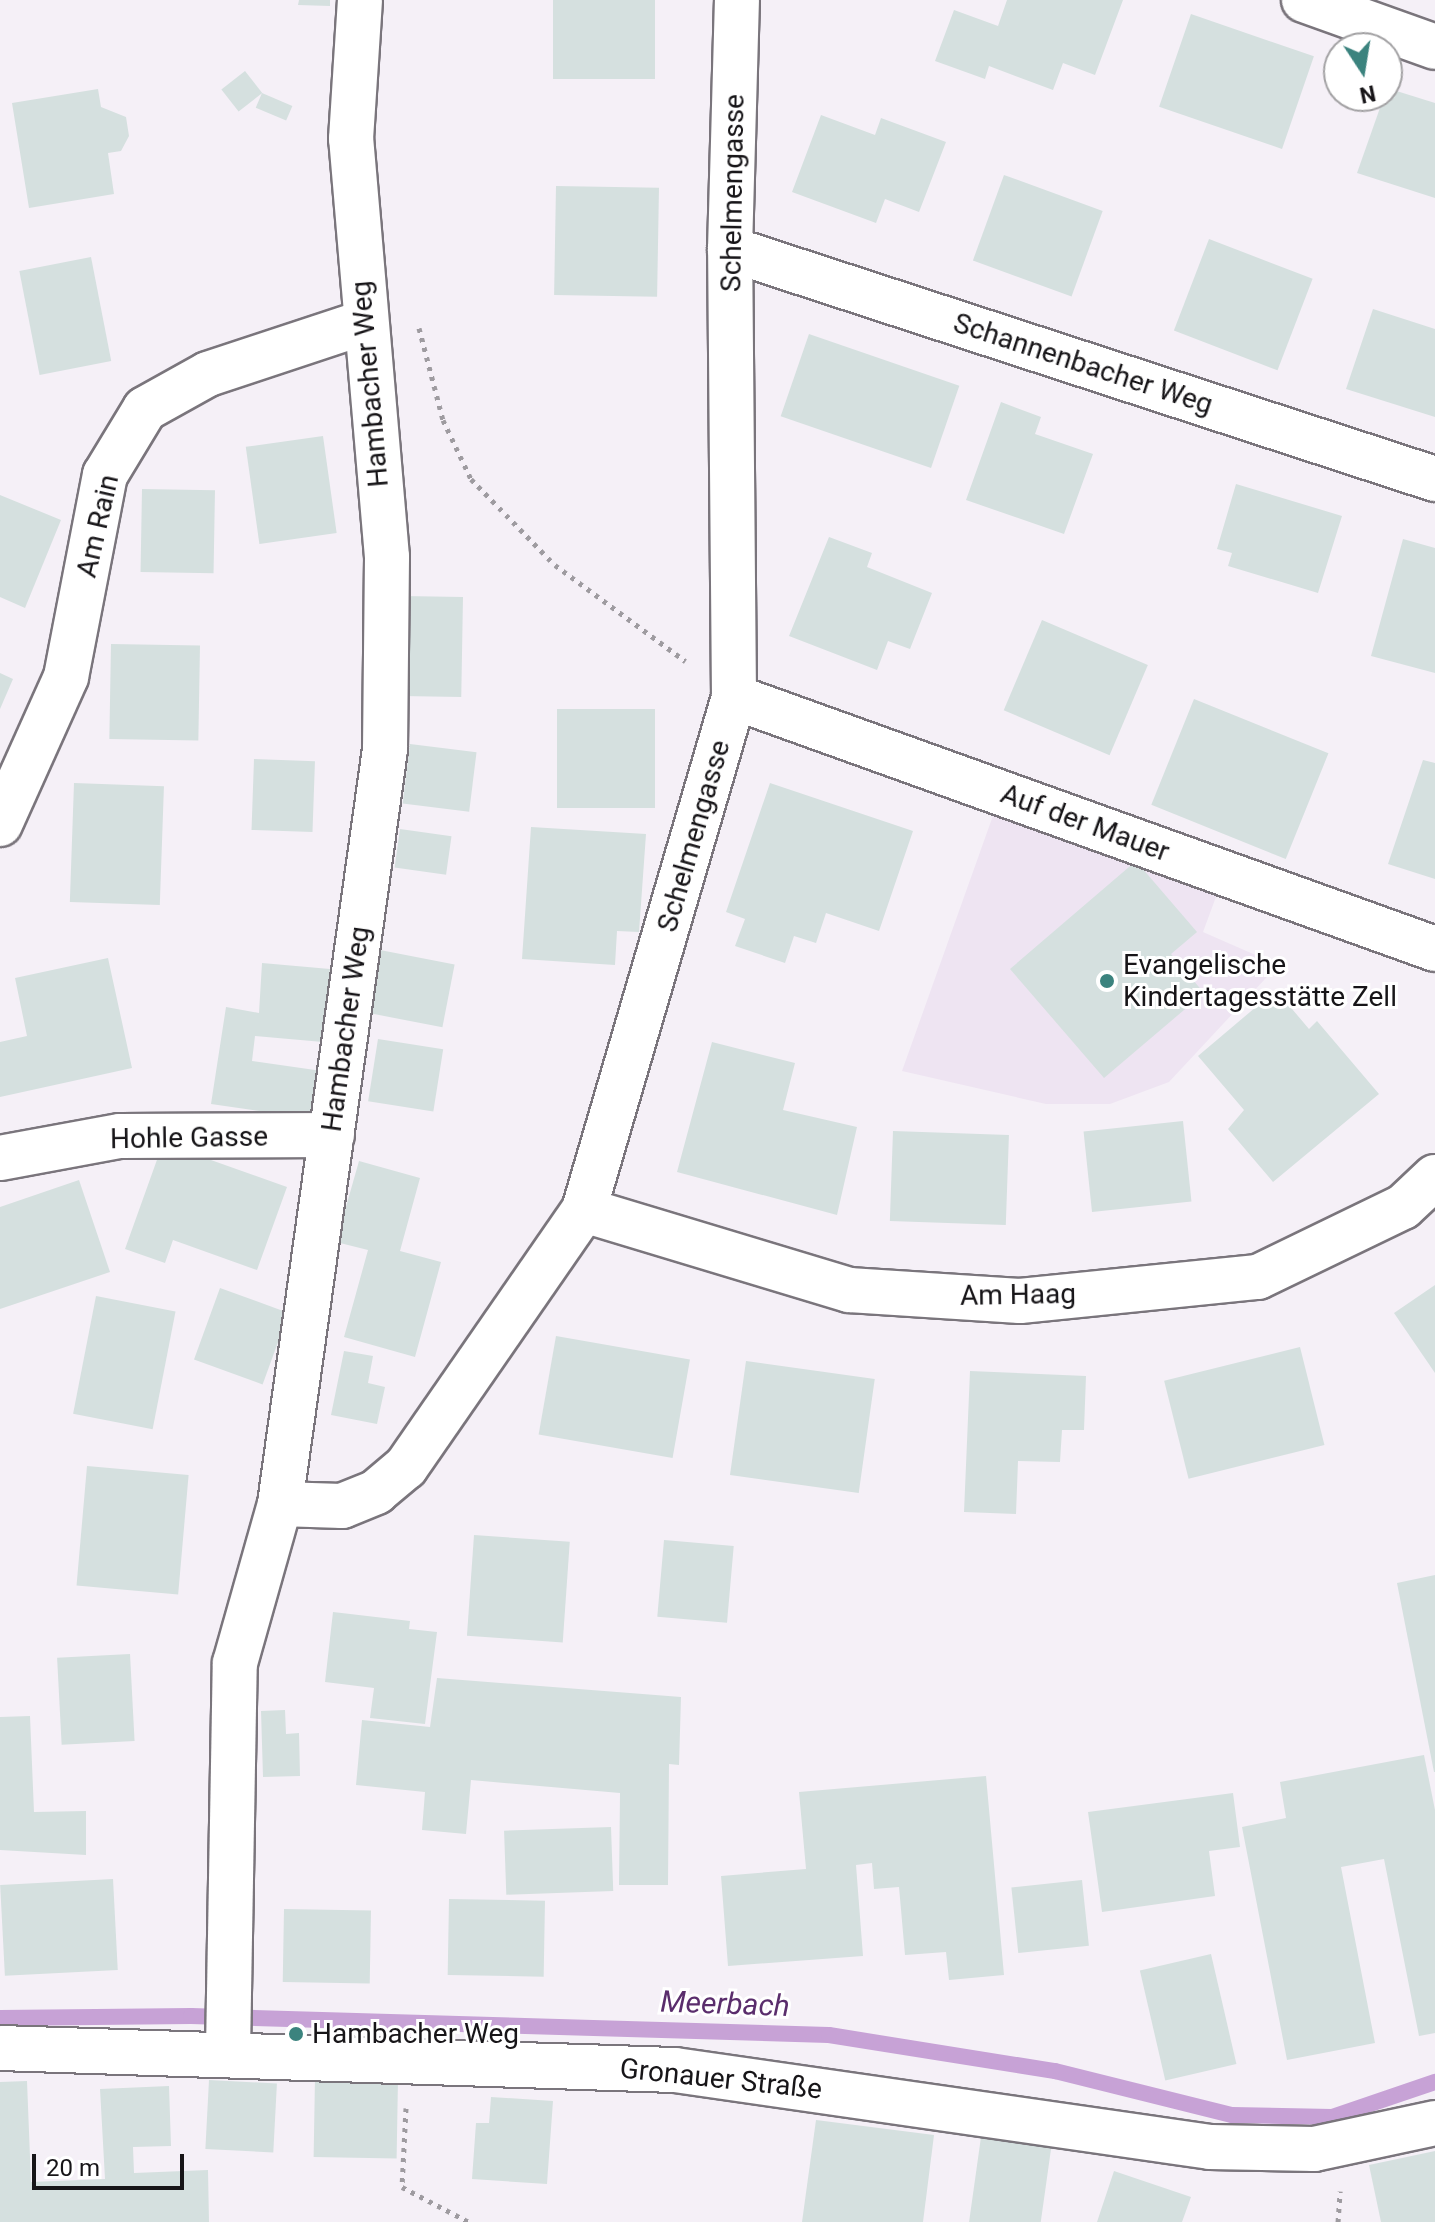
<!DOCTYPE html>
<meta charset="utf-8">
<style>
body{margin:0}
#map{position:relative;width:1435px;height:2222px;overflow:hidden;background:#f5f0f7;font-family:Roboto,sans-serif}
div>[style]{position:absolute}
.built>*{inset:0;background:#eee4f2}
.stream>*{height:16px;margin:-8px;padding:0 8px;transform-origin:8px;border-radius:8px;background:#c7a2d6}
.building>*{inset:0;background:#d5e0df;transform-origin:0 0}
.path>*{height:5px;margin-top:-2.5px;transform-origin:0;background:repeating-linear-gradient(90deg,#9e9ba0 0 4px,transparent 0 10px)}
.roads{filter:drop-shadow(2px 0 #7a757c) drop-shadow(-2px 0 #7a757c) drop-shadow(0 2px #7a757c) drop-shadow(0 -2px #7a757c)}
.street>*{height:44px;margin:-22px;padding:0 22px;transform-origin:22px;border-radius:22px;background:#fff}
.secondary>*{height:44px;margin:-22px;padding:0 22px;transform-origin:22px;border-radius:22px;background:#fff}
.dots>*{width:22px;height:22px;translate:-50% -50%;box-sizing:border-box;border:4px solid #fff;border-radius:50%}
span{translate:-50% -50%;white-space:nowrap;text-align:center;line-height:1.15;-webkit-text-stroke:6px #fff;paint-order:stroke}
.street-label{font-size:28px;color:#171518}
.poi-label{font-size:28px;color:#171518}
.left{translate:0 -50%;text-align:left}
.water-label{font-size:30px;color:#5a2d6c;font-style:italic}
.north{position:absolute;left:1323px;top:32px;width:80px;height:80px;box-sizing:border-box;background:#fff;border:2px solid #a2a1a3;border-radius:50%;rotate:168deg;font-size:22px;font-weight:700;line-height:32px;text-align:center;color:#171518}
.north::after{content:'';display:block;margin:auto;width:28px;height:36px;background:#3b837e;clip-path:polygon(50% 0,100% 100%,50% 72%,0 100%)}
.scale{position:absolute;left:32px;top:2154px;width:152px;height:36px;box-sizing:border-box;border:4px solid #171518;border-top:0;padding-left:10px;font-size:24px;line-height:28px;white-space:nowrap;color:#171518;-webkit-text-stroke:6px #fff;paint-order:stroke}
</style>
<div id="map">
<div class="built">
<div style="clip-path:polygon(995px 810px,1220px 886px,1203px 932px,1278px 965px,1169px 1082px,1110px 1104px,1046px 1104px,902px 1071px)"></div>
</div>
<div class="stream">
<div style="left:0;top:2018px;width:191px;rotate:-0.6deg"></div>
<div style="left:191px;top:2016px;width:638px;rotate:1.71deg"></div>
<div style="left:829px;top:2035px;width:229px;rotate:9.1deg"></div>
<div style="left:1055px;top:2071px;width:182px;rotate:14deg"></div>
<div style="left:1232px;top:2115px;width:100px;rotate:1.1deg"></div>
<div style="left:1332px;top:2117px;width:109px;rotate:-18.8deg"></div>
</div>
<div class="building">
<div style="clip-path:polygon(299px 0,330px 0,330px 6px,298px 5px)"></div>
<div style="left:553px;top:0;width:102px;height:79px"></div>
<div style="clip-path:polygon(1007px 0,1123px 0,1095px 75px,1063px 63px,1053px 90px,989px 66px,985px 79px,935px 61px,954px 10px,998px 26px)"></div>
<div style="left:1191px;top:14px;width:130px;height:98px;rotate:19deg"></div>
<div style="left:245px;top:71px;width:28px;height:30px;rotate:52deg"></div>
<div style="clip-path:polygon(1387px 88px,1435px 103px,1435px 198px,1357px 173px)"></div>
<div style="clip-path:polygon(98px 89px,101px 107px,126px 117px,129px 136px,121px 151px,108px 153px,114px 194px,29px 208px,12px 103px)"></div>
<div style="left:262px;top:93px;width:33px;height:16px;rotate:23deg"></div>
<div style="clip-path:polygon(821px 115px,875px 135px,881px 118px,946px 142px,919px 212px,885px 199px,876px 223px,792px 192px)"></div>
<div style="left:1004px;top:175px;width:105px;height:91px;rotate:20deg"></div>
<div style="left:556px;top:186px;width:103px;height:109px;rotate:1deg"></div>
<div style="left:1209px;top:239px;width:111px;height:98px;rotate:21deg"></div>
<div style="left:91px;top:257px;width:106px;height:73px;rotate:79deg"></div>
<div style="clip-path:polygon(1373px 309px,1435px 329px,1435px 417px,1346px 389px)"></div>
<div style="left:809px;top:334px;width:159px;height:87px;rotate:19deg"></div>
<div style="clip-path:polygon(1001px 402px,1041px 417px,1035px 434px,1093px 454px,1064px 534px,966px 500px)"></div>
<div style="left:323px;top:436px;width:98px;height:78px;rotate:82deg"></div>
<div style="clip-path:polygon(1236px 484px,1342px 516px,1318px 593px,1228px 566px,1232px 553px,1217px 549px)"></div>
<div style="left:142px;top:489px;width:73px;height:83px;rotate:1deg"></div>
<div style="clip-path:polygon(0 495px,61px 520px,25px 608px,0 597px)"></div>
<div style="clip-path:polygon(829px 537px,872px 553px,867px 567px,932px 593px,910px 649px,888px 641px,877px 670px,789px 636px)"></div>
<div style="clip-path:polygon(1403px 539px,1435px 548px,1435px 673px,1371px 656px)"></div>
<div style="left:403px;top:596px;width:60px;height:100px;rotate:1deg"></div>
<div style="left:1042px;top:620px;width:115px;height:98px;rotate:23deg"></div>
<div style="left:111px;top:644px;width:89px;height:95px;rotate:1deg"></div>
<div style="clip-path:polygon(0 673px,13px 679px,0 709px)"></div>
<div style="left:1194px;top:699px;width:145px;height:114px;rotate:22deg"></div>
<div style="left:557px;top:709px;width:98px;height:99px"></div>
<div style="left:410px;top:744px;width:67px;height:60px;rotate:7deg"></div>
<div style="left:254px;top:759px;width:61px;height:71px;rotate:2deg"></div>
<div style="clip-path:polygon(1423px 760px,1435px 763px,1435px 879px,1388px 864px)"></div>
<div style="left:74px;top:783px;width:90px;height:119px;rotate:2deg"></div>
<div style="clip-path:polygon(770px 783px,913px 831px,879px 931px,826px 913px,816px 943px,794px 936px,785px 963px,735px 946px,745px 919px,726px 912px)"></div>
<div style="clip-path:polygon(531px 827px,646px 834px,639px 932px,617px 931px,615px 965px,522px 959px)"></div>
<div style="left:400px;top:829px;width:52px;height:39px;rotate:8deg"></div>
<div style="clip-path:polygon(1136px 861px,1197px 932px,1171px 954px,1204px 993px,1104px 1078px,1010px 969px)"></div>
<div style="left:380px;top:950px;width:76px;height:64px;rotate:11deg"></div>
<div style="clip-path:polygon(108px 958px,132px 1068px,0 1097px,0 1042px,27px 1036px,15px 978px)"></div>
<div style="clip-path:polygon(262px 963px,330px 969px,323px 1042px,255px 1036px,252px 1061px,322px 1071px,315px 1119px,211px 1104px,226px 1007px,259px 1013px)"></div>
<div style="clip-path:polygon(1276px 990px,1309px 1029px,1317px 1021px,1379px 1094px,1273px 1182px,1228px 1129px,1244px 1110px,1198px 1056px)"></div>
<div style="left:378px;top:1039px;width:66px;height:63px;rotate:9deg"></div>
<div style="clip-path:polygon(712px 1042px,795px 1063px,783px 1110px,857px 1127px,837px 1215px,677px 1172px)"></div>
<div style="left:1183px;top:1121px;width:81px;height:100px;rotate:84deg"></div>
<div style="left:893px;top:1131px;width:116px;height:90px;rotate:2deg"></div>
<div style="clip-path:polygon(163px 1143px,287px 1187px,257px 1270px,173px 1240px,165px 1263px,125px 1249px)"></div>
<div style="clip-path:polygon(359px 1161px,420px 1178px,400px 1251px,441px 1262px,415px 1357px,344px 1337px,368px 1250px,336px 1242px)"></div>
<div style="clip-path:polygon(79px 1180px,110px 1272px,0 1309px,0 1207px)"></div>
<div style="clip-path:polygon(1435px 1285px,1435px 1373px,1394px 1313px)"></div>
<div style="left:220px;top:1288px;width:73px;height:76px;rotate:20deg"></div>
<div style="left:96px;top:1296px;width:81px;height:120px;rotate:11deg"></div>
<div style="left:556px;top:1336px;width:136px;height:100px;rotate:10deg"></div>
<div style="left:1300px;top:1347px;width:101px;height:140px;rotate:76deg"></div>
<div style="clip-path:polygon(344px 1351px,373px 1356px,368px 1383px,385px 1387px,377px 1424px,331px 1415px)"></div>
<div style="left:746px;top:1361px;width:130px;height:115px;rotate:8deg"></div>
<div style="clip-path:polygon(970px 1371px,1086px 1376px,1084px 1430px,1062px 1430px,1060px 1462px,1018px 1461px,1016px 1514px,964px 1512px)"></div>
<div style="left:87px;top:1466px;width:102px;height:120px;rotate:5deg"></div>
<div style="left:474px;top:1535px;width:96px;height:101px;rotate:4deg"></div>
<div style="left:664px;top:1540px;width:70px;height:77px;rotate:5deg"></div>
<div style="clip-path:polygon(1435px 1575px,1435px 1772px,1434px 1772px,1397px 1583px)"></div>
<div style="clip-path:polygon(333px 1612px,410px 1621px,409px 1629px,437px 1632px,425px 1724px,370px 1718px,374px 1688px,325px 1682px)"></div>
<div style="left:130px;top:1654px;width:87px;height:73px;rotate:87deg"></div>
<div style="clip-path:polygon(437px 1678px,681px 1697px,679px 1765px,669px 1764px,668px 1885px,619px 1885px,620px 1793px,471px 1780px,466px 1834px,422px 1830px,425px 1792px,356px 1785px,362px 1720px,430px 1727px)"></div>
<div style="clip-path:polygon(285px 1710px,286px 1734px,299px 1733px,300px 1776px,263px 1777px,261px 1711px)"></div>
<div style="clip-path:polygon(30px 1716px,34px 1812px,86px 1811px,86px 1855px,0 1850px,0 1717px)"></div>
<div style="clip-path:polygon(1424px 1755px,1435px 1810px,1435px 2033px,1419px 2036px,1384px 1859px,1341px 1867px,1375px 2043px,1287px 2060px,1242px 1827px,1286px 1818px,1280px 1782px)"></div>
<div style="clip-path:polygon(986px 1776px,1004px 1975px,949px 1980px,946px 1952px,905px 1955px,899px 1887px,874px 1889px,872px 1863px,856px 1865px,863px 1956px,728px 1966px,721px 1876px,806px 1869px,799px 1792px)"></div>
<div style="clip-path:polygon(1233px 1793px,1240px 1847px,1209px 1851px,1215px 1896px,1102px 1912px,1088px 1812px)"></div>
<div style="left:611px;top:1827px;width:64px;height:107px;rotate:88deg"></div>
<div style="left:113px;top:1879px;width:91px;height:113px;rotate:87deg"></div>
<div style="left:1082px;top:1880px;width:66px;height:71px;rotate:84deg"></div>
<div style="left:449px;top:1899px;width:96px;height:76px;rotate:1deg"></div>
<div style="left:284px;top:1909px;width:87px;height:73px;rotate:1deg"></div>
<div style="left:1211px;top:1954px;width:113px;height:73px;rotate:77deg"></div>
<div style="left:315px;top:2078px;width:83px;height:79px;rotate:1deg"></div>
<div style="left:209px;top:2080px;width:68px;height:69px;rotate:3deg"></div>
<div style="clip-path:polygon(27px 2081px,31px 2182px,105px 2179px,100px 2089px,169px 2086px,171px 2146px,133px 2147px,134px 2173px,208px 2170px,209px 2222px,0 2222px,0 2082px)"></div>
<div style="clip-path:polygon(491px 2097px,553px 2101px,547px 2184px,472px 2179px,476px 2123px,489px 2123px)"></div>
<div style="clip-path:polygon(816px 2120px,934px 2135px,923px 2222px,802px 2222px)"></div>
<div style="left:981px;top:2137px;width:71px;height:86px;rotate:8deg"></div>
<div style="clip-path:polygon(1435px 2151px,1435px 2222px,1381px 2222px,1369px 2165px)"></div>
<div style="clip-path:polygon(1114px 2171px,1191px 2197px,1182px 2222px,1097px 2222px)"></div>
</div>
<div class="path">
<div style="left:419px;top:328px;width:95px;rotate:75.4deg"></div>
<div style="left:443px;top:420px;width:65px;rotate:64.6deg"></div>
<div style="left:471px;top:479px;width:120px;rotate:45.7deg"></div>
<div style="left:555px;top:565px;width:162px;rotate:36.4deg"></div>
<div style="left:406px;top:2108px;width:79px;rotate:92.9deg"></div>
<div style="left:402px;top:2187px;width:76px;rotate:27.6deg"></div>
<div style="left:1338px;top:2222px;width:31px;rotate:-86deg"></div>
</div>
<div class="roads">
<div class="street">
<div style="left:1304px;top:0;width:139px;rotate:19.7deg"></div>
<div style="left:730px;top:249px;width:742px;rotate:18.07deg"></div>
<div style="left:734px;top:697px;width:745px;rotate:19.77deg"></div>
<div style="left:0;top:824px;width:161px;rotate:-65.8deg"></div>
<div style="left:66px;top:677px;width:206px;rotate:-79.1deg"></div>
<div style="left:105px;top:475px;width:77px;rotate:-58.8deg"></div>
<div style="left:145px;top:409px;width:72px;rotate:-29.1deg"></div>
<div style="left:208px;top:374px;width:162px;rotate:-18.3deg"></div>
<div style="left:0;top:1158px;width:122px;rotate:-10.4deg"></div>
<div style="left:120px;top:1136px;width:212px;rotate:-0.3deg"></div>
<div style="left:584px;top:1210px;width:277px;rotate:16.8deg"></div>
<div style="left:849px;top:1290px;width:171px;rotate:3.7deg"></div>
<div style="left:1020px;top:1301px;width:239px;rotate:-5.8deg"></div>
<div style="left:1258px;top:1277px;width:161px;rotate:-25.8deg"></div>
<div style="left:1403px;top:1207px;width:44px;rotate:-43.2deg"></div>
<div style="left:280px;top:1504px;width:62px;rotate:1.8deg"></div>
<div style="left:342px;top:1506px;width:37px;rotate:-22deg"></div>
<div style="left:376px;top:1492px;width:39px;rotate:-40deg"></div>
<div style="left:406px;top:1467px;width:313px;rotate:-55.3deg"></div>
<div style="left:584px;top:1210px;width:534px;rotate:-73.7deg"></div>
<div style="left:734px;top:697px;width:448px;rotate:-90.5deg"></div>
<div style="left:730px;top:249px;width:249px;rotate:-88.4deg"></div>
<div style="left:228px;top:2051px;width:388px;rotate:-89deg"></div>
<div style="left:235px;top:1663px;width:165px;rotate:-74.2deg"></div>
<div style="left:280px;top:1504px;width:762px;rotate:-82.08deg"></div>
<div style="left:385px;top:749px;width:192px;rotate:-89.4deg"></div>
<div style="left:387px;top:557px;width:420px;rotate:-94.9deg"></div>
<div style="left:351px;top:139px;width:139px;rotate:-86.3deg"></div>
</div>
<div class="secondary">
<div style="left:0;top:2048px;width:675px;rotate:1.87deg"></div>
<div style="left:675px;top:2070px;width:541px;rotate:8.19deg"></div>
<div style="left:1210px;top:2147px;width:104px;rotate:1.1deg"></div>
<div style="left:1314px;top:2149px;width:124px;rotate:-12.1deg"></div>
</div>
</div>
<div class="dots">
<div style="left:1107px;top:981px;background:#3b837e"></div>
<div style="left:296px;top:2034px;background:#3b837e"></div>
</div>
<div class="street-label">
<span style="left:733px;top:193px;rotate:-89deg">Schelmengasse</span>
<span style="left:1083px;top:364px;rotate:18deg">Schannenbacher Weg</span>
<span style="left:370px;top:384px;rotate:-95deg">Hambacher Weg</span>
<span style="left:98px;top:526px;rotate:-77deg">Am Rain</span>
<span style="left:1085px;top:823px;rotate:20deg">Auf der Mauer</span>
<span style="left:694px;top:836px;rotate:-74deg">Schelmengasse</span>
<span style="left:346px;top:1029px;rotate:-82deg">Hambacher Weg</span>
<span style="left:189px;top:1138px;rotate:-1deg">Hohle Gasse</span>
<span style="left:1018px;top:1295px;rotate:-1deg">Am Haag</span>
<span style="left:721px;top:2079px;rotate:6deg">Gronauer Straße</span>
</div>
<div class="poi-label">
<span class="left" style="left:1123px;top:981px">Evangelische<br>Kindertagesstätte Zell</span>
<span class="left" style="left:312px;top:2034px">Hambacher Weg</span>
</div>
<div class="water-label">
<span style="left:725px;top:2004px;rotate:2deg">Meerbach</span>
</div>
<div class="north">N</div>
<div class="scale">20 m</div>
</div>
